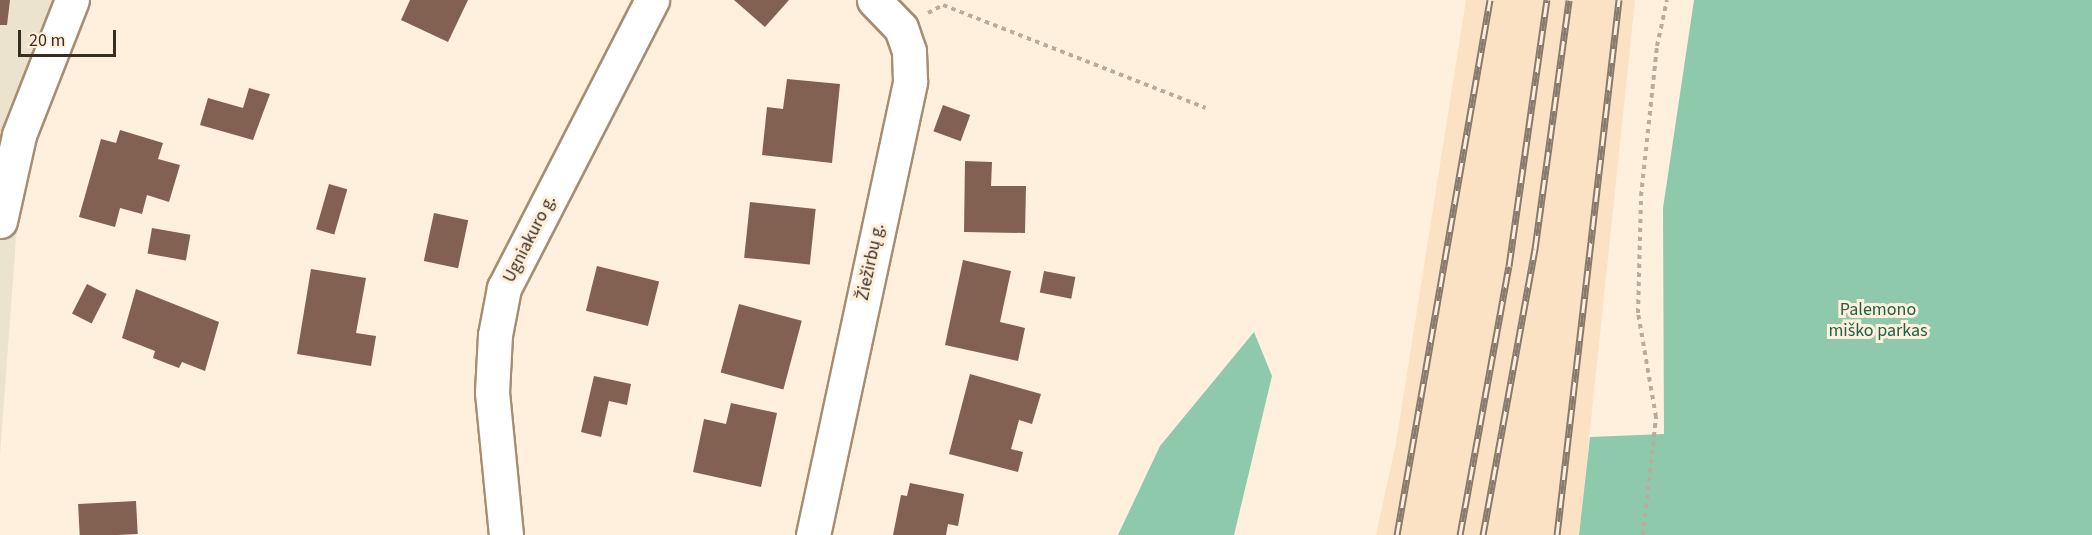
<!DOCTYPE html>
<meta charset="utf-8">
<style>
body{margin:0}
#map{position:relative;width:2092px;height:535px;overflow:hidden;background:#ffefdd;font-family:"Source Sans 3",sans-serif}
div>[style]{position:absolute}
.commercial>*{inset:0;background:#ece3ce}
.built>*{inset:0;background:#fbe2c4}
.forest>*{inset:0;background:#8ec9ab}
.building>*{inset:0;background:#826052;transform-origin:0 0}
.path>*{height:4px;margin-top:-2px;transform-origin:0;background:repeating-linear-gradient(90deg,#baac9c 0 4.5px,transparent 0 9px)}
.roads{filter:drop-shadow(2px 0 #a68e72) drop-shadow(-2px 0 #a68e72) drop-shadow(0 2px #a68e72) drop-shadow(0 -2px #a68e72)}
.minor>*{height:33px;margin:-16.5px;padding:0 16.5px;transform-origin:16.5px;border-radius:16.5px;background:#fff}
.rail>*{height:7px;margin-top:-3.5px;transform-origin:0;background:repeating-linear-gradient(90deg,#ffefdd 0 14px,#887b6d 0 28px);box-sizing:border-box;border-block:2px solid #887b6d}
span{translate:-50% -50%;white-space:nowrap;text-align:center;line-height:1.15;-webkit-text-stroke:6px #ffefdd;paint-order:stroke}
.street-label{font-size:18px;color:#372d21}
.park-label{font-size:18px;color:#1d6246}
.scale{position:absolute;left:18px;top:30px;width:98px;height:27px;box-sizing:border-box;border:3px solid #372d21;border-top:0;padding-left:8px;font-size:18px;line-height:21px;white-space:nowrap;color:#372d21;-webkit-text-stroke:4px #ffefdd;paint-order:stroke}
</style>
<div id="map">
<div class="commercial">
<div style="clip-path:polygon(0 0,87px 0,29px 131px,16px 239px,0 455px)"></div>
</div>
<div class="built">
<div style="clip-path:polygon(1466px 0,1635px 0,1579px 535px,1376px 535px,1396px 443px)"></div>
</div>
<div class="forest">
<div style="clip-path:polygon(1694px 0,2092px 0,2092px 535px,1579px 535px,1590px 437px,1664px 434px,1663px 208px)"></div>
<div style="clip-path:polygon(1254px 332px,1272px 376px,1234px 535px,1118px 535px,1160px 446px)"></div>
</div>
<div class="building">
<div style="clip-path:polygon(0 0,10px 0,7px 25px,0 25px)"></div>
<div style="clip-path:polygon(410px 0,468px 0,448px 42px,401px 20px)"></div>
<div style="clip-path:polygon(734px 0,789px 0,765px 27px)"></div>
<div style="clip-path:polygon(787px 79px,840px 84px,832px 163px,762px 155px,767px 107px,783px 109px)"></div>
<div style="clip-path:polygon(249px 88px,270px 94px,253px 140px,200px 125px,208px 98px,243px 108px)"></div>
<div style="left:943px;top:105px;width:29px;height:28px;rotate:20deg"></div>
<div style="clip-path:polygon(120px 130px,163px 143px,158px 159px,180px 165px,169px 202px,147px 195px,142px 214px,120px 208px,115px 227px,79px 217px,101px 139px,116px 143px)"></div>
<div style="clip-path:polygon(965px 161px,992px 162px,991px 186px,1026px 186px,1025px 233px,964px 232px)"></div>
<div style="left:329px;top:184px;width:19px;height:47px;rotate:16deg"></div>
<div style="left:750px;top:202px;width:66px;height:56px;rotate:6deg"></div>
<div style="left:434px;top:213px;width:35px;height:49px;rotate:12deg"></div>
<div style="left:152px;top:228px;width:39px;height:26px;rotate:10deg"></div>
<div style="clip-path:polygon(963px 260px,1011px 271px,1000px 322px,1025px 328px,1018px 361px,945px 345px)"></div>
<div style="left:597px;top:266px;width:64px;height:46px;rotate:14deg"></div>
<div style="clip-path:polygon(311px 269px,366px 278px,356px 333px,376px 336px,371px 366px,297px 354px)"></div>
<div style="left:1044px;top:271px;width:32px;height:22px;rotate:11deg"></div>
<div style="left:87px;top:284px;width:22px;height:33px;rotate:27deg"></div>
<div style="clip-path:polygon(136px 289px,219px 322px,205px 371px,182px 362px,179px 368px,153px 358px,155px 351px,122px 338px)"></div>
<div style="left:739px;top:304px;width:65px;height:71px;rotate:15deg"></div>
<div style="clip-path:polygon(970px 374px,1041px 394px,1032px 424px,1019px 420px,1011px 449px,1023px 452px,1018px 472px,949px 454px)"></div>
<div style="clip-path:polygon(594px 376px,631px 384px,627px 405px,609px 401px,601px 437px,581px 432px)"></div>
<div style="clip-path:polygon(731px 403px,777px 413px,761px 487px,693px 472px,704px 419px,726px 424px)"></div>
<div style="clip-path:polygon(910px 483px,964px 494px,958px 526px,948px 524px,946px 535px,893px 535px,901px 495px,907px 496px)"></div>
<div style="left:136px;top:501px;width:33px;height:58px;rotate:87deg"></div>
</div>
<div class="path">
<div style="left:928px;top:13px;width:17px;rotate:-28deg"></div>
<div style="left:943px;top:5px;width:282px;rotate:21.4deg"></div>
<div style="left:1643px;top:535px;width:119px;rotate:-83.7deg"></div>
<div style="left:1656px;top:417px;width:106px;rotate:-99.8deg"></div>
<div style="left:1638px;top:313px;width:117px;rotate:-88.5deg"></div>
<div style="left:1641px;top:196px;width:151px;rotate:-83.9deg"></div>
<div style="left:1657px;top:46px;width:47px;rotate:-77.7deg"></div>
</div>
<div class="roads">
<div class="minor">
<div style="left:0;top:221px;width:88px;rotate:-77.5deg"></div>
<div style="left:19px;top:135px;width:145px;rotate:-68.6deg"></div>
<div style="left:506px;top:535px;width:144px;rotate:-95.6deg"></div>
<div style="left:492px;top:392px;width:57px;rotate:-87deg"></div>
<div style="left:495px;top:335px;width:48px;rotate:-79.2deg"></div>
<div style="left:504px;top:288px;width:324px;rotate:-62.8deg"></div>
<div style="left:813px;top:535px;width:464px;rotate:-77.9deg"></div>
<div style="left:910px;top:81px;width:30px;rotate:-92deg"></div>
<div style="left:909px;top:51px;width:24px;rotate:-109deg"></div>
<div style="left:901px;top:28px;width:39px;rotate:-134deg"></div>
</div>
</div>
<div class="rail">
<div style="left:1397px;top:535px;width:543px;rotate:-80.14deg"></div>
<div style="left:1460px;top:535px;width:273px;rotate:-79.7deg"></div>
<div style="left:1509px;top:266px;width:269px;rotate:-81.9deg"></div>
<div style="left:1483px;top:535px;width:291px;rotate:-79.7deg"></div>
<div style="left:1535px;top:249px;width:251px;rotate:-82.2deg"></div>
<div style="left:1557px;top:535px;width:539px;rotate:-83.39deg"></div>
</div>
<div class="street-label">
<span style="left:530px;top:239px;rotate:-63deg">Ugniakuro g.</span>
<span style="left:871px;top:262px;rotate:-78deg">Žiežirbų g.</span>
</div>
<div class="park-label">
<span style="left:1878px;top:321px">Palemono<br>miško parkas</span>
</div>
<div class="scale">20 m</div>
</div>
